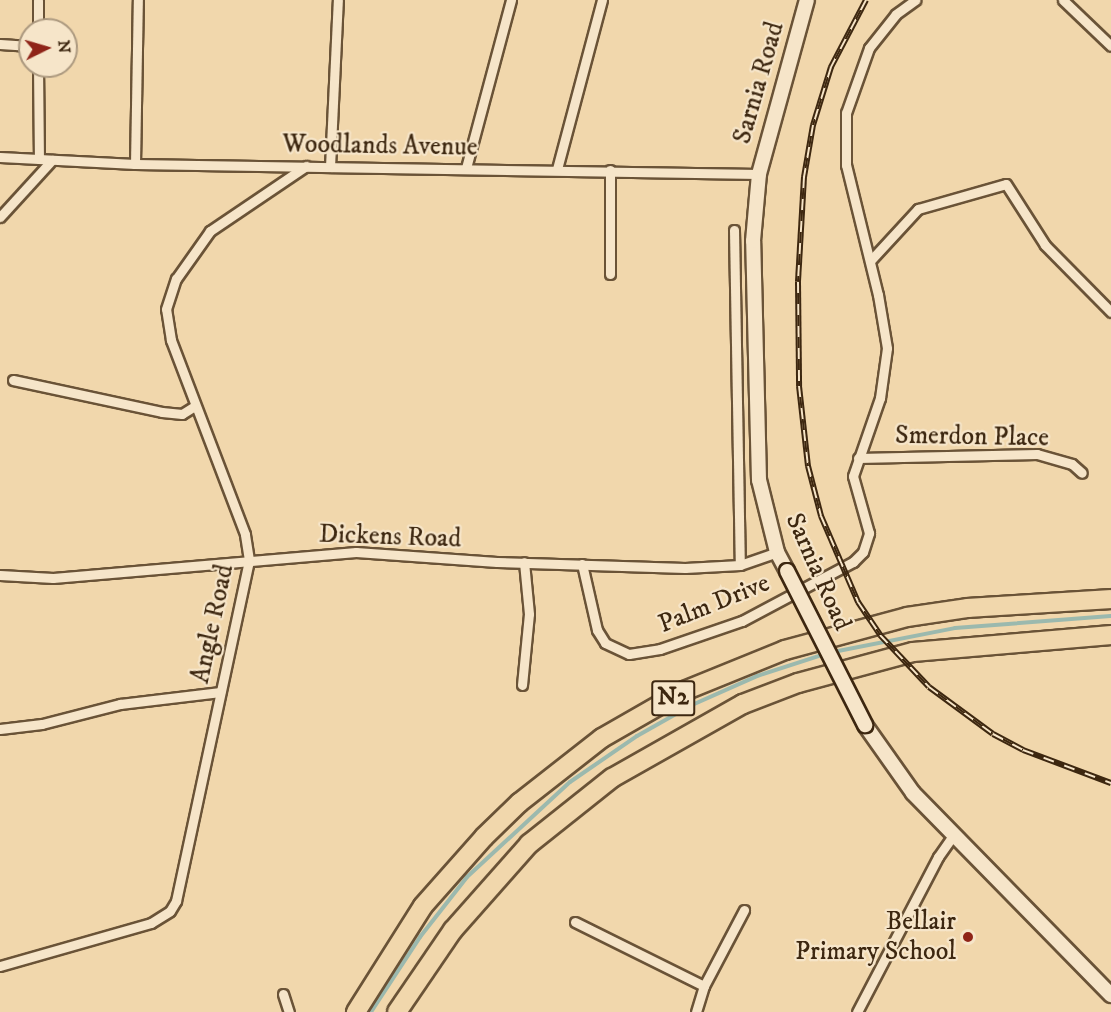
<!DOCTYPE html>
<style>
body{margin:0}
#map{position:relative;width:1111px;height:1012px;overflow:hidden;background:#f1d7ac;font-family:"IM FELL DW Pica",serif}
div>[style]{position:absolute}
.stream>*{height:4px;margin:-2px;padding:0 2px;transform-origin:2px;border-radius:2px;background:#9bb9ae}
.roads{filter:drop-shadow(2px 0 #6a5337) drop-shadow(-2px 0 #6a5337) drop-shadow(0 2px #6a5337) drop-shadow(0 -2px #6a5337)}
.minor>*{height:9px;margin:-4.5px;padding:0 4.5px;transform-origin:4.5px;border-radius:4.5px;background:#f6e5c9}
.secondary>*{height:14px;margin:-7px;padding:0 7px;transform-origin:7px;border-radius:7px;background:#f6e5c9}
.motorway>*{height:18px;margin:-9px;padding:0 9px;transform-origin:9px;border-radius:9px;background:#f1d7ac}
.rail>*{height:6px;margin-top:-3px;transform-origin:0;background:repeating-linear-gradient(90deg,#f6e5c9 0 11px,#3d2710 0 22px);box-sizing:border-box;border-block:2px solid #3d2710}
.bridges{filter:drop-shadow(2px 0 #3d2710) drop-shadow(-2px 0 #3d2710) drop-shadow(0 2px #3d2710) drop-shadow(0 -2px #3d2710)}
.secondary-bridge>*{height:14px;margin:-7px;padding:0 7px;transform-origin:7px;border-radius:7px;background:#f6e5c9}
.dots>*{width:16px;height:16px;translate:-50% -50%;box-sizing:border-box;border:3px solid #f6e5c9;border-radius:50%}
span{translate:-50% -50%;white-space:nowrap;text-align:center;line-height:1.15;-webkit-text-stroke:4.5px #f6e5c9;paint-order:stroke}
.shield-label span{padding:2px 4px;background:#f6e5c9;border:2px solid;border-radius:4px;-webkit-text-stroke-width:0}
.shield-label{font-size:24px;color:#3d2710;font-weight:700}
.street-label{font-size:26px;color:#3d2710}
.poi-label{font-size:26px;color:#3d2710}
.right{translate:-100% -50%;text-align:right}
.north{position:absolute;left:18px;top:18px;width:60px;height:60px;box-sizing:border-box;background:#f6e5c9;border:2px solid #ac997f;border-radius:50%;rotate:85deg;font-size:16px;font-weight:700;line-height:24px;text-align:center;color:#3d2710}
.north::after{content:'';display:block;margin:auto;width:21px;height:27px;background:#8f2418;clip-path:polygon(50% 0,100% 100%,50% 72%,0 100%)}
</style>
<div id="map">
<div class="stream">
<div style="left:833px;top:652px;width:124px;rotate:-11.1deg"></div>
<div style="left:955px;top:628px;width:156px;rotate:-4.4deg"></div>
<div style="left:371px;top:1012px;width:90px;rotate:-56.8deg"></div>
<div style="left:420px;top:937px;width:76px;rotate:-51.9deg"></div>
<div style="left:467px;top:877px;width:140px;rotate:-42.7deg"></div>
<div style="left:570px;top:782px;width:81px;rotate:-34.5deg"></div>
<div style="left:637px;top:736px;width:63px;rotate:-29.4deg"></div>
<div style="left:692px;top:705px;width:71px;rotate:-24deg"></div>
<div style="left:757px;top:676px;width:71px;rotate:-17.9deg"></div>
</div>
<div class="roads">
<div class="minor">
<div style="left:1063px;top:0;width:66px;rotate:43.8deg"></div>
<div style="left:38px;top:30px;width:30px;rotate:-90deg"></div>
<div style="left:0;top:44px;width:30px;rotate:4deg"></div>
<div style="left:38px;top:66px;width:93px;rotate:89.4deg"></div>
<div style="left:0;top:157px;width:135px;rotate:3deg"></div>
<div style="left:135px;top:164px;width:624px;rotate:0.92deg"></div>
<div style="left:135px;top:164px;width:164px;rotate:-89deg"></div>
<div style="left:330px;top:167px;width:167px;rotate:-87.3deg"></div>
<div style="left:466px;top:168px;width:174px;rotate:-75deg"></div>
<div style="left:557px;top:169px;width:175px;rotate:-75.1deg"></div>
<div style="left:0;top:217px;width:77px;rotate:-47.6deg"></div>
<div style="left:734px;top:230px;width:335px;rotate:89deg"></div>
<div style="left:870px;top:261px;width:71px;rotate:-47.3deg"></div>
<div style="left:918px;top:209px;width:91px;rotate:-15.9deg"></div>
<div style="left:1006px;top:184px;width:72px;rotate:57.4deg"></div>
<div style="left:1045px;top:245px;width:94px;rotate:45.4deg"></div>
<div style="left:610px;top:274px;width:104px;rotate:-90deg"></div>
<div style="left:13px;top:380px;width:152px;rotate:12.1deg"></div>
<div style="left:162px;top:412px;width:20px;rotate:6deg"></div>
<div style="left:182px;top:414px;width:15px;rotate:-32deg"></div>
<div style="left:858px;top:458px;width:179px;rotate:-1.3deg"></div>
<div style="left:1037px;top:454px;width:36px;rotate:16deg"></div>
<div style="left:1072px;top:464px;width:13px;rotate:42deg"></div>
<div style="left:582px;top:564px;width:68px;rotate:77.2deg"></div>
<div style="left:597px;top:630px;width:15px;rotate:58deg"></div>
<div style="left:605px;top:643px;width:26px;rotate:25deg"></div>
<div style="left:629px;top:654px;width:31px;rotate:-9deg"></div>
<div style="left:660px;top:649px;width:87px;rotate:-18.9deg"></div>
<div style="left:742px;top:621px;width:126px;rotate:-28deg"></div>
<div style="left:853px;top:562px;width:14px;rotate:-45deg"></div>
<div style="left:863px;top:552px;width:20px;rotate:-72deg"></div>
<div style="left:869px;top:533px;width:59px;rotate:-105.7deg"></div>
<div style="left:853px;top:476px;width:83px;rotate:-70.9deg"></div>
<div style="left:880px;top:398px;width:50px;rotate:-82deg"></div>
<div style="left:887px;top:348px;width:54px;rotate:-99.6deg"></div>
<div style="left:878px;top:295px;width:134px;rotate:-103.8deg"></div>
<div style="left:846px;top:165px;width:52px;rotate:-90deg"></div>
<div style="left:846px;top:113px;width:69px;rotate:-70.5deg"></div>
<div style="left:869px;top:48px;width:43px;rotate:-51.5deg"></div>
<div style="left:896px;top:14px;width:24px;rotate:-36deg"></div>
<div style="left:0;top:575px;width:53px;rotate:3.2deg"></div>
<div style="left:53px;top:578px;width:304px;rotate:-4.9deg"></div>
<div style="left:356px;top:552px;width:141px;rotate:4.1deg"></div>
<div style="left:497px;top:562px;width:188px;rotate:1.8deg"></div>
<div style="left:685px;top:568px;width:55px;rotate:-3.1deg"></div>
<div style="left:740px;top:565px;width:39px;rotate:-19deg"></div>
<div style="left:522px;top:685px;width:71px;rotate:-84.4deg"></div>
<div style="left:529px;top:614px;width:52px;rotate:-95.5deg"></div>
<div style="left:0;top:729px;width:42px;rotate:-6.8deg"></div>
<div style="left:42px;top:724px;width:81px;rotate:-14.4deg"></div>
<div style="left:120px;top:704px;width:101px;rotate:-6.8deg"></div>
<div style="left:575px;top:922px;width:144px;rotate:26.4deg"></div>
<div style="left:0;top:966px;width:157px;rotate:-15.9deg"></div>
<div style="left:151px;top:923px;width:22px;rotate:-32deg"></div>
<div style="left:170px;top:911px;width:12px;rotate:-59deg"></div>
<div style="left:176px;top:901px;width:349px;rotate:-77.9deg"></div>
<div style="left:249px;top:560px;width:26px;rotate:-99deg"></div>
<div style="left:245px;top:534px;width:208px;rotate:-110.9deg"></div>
<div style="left:171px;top:340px;width:31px;rotate:-99deg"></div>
<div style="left:166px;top:309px;width:32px;rotate:-72deg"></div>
<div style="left:176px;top:279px;width:59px;rotate:-54.7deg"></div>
<div style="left:210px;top:231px;width:116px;rotate:-34.1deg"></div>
<div style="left:283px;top:994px;width:19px;rotate:72deg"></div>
<div style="left:696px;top:1012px;width:27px;rotate:-73deg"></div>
<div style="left:704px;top:986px;width:86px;rotate:-62.2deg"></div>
<div style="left:857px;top:1012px;width:175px;rotate:-62.4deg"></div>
<div style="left:938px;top:857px;width:28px;rotate:-55deg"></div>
</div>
<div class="secondary">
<div style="left:787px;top:571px;width:21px;rotate:-118deg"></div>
<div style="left:777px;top:552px;width:74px;rotate:-104deg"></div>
<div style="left:759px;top:480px;width:239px;rotate:-91.4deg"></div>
<div style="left:753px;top:241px;width:67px;rotate:-84.9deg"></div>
<div style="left:759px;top:174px;width:180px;rotate:-74.6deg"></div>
<div style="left:865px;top:725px;width:83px;rotate:54.8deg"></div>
<div style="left:913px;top:793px;width:283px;rotate:45.6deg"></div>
</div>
<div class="motorway">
<div style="left:356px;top:1012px;width:125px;rotate:-57.7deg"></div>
<div style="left:423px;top:906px;width:92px;rotate:-48.5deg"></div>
<div style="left:484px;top:837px;width:49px;rotate:-44.2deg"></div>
<div style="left:519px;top:803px;width:105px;rotate:-38.1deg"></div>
<div style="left:602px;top:738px;width:95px;rotate:-29.8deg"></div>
<div style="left:684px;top:691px;width:109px;rotate:-22.1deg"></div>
<div style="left:785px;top:650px;width:126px;rotate:-15.1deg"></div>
<div style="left:907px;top:617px;width:62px;rotate:-8.4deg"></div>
<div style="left:968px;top:608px;width:143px;rotate:-3.6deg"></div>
<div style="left:397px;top:1012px;width:99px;rotate:-55.7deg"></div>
<div style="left:453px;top:930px;width:115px;rotate:-48.5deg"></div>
<div style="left:529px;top:844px;width:106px;rotate:-38.5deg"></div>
<div style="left:612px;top:778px;width:150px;rotate:-29.5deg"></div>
<div style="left:743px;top:704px;width:59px;rotate:-20.9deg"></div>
<div style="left:798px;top:683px;width:119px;rotate:-15.1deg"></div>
<div style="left:913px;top:652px;width:199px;rotate:-4.9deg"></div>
</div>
</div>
<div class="rail">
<div style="left:866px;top:0;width:76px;rotate:117.6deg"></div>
<div style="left:831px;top:67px;width:61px;rotate:107.2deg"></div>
<div style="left:813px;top:125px;width:53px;rotate:99.8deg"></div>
<div style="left:804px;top:177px;width:105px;rotate:93.3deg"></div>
<div style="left:798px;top:282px;width:104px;rotate:89.4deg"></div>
<div style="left:799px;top:386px;width:81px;rotate:83.6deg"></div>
<div style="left:808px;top:466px;width:52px;rotate:75.4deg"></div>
<div style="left:821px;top:516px;width:94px;rotate:66.7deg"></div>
<div style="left:858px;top:602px;width:40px;rotate:56deg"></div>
<div style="left:880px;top:635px;width:71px;rotate:46.7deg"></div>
<div style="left:929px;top:687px;width:79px;rotate:36.3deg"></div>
<div style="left:993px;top:734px;width:34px;rotate:28deg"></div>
<div style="left:1023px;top:750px;width:94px;rotate:20.6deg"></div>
</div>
<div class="bridges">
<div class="secondary-bridge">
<div style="left:787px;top:571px;width:173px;rotate:63.1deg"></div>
</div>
</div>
<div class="dots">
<div style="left:968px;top:937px;background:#8f2418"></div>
</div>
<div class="shield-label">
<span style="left:673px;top:698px">N2</span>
</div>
<div class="street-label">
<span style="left:759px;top:83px;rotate:-74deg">Sarnia Road</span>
<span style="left:380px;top:146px;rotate:1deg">Woodlands Avenue</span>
<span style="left:972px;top:437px;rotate:1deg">Smerdon Place</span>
<span style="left:390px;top:537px;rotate:2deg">Dickens Road</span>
<span style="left:818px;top:572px;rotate:66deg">Sarnia Road</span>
<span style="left:714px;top:604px;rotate:-22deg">Palm Drive</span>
<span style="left:213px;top:624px;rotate:-78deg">Angle Road</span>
</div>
<div class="poi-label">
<span class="right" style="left:956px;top:937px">Bellair<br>Primary School</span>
</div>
<div class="north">N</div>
</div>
